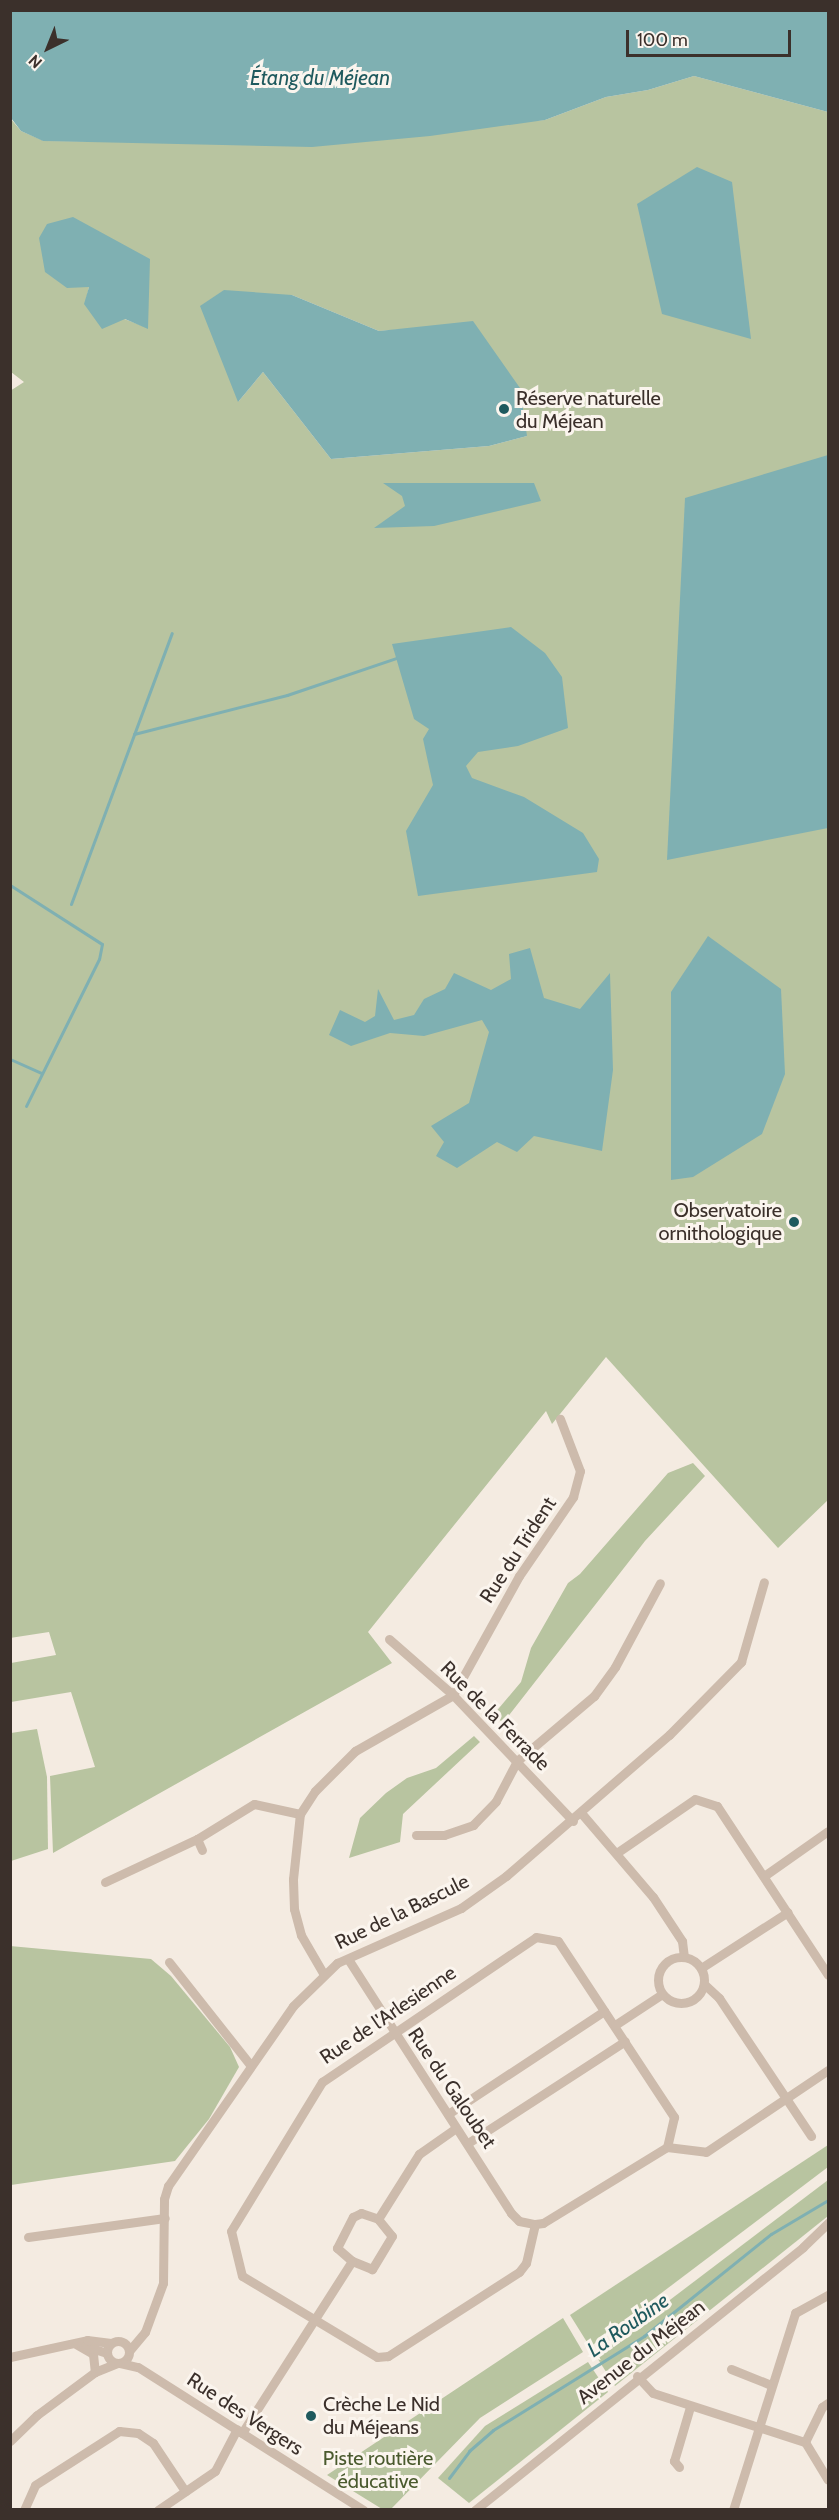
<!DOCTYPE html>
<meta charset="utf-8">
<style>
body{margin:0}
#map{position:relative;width:839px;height:2520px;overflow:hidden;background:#f4ebe1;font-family:Cabin,sans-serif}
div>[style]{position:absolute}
.green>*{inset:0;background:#b8c4a0}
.water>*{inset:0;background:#7fb0b2}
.stream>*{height:3px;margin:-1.5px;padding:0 1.5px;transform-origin:1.5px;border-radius:1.5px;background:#7fb0b2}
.street>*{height:9px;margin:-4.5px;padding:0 4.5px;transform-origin:4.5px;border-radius:4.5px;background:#cdbbac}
.street>.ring{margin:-4.5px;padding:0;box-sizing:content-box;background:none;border:9px solid #cdbbac;border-radius:50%}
.dots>*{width:16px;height:16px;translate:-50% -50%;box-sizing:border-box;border:3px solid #fbf5ee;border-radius:50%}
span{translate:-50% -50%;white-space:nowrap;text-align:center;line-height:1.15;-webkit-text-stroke:6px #fbf5ee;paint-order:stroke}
.poi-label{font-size:20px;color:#3b302b}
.left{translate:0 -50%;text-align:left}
.right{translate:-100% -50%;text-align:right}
.street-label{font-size:20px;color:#3b302b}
.park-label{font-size:20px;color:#4a5a2e}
.water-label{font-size:21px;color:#1f5a5e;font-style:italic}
.frame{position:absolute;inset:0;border:12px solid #3b302b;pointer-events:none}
.north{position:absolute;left:18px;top:18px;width:60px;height:60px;-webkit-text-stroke:4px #fbf5ee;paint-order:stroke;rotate:223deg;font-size:16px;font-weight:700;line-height:24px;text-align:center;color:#3b302b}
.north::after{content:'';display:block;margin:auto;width:21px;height:27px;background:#3b302b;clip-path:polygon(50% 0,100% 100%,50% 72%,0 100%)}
.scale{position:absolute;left:626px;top:30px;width:165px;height:27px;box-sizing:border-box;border:3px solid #3b302b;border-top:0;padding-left:8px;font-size:18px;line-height:21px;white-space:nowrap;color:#3b302b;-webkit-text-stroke:4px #fbf5ee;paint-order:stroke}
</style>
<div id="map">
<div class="green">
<div style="clip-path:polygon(evenodd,694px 76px,828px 112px,828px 1500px,778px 1548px,606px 1357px,552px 1424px,546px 1411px,368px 1632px,392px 1663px,53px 1853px,50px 1776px,95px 1767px,71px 1692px,11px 1702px,11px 1663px,56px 1655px,49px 1632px,10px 1638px,10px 391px,24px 382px,11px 372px,10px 118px,21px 131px,44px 141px,185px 142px,545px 120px,606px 97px,648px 90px,694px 76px,89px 287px,148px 328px,85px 304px,89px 287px,694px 76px,292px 295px,379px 331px,421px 328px,527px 436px,489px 446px,331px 459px,263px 372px,238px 402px,292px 295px)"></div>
<div style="clip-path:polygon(693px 1463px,705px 1476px,645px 1541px,503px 1723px,494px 1714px,521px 1682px,531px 1648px,568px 1583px,580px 1574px,668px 1473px)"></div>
<div style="clip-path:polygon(37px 1729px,47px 1777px,48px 1849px,11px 1861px,11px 1733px)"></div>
<div style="clip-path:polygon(474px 1736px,480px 1742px,403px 1814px,400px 1842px,349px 1858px,360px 1818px,386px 1793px,407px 1778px,436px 1768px)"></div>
<div style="clip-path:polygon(10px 1946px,151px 1959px,171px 1976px,230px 2047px,239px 2067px,209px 2119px,175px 2161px,11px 2185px)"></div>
<div style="clip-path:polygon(828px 2145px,828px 2167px,590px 2347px,570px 2315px)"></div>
<div style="clip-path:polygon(828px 2180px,828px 2216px,615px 2386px,596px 2356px)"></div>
<div style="clip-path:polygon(563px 2318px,583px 2352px,480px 2418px,391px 2509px,382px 2509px,327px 2475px)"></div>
<div style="clip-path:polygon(588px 2362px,608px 2392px,469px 2503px,438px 2478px,485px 2426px)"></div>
</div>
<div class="water">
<div style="clip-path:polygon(11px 10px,828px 11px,828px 112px,694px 76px,648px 90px,606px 97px,545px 120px,430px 136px,312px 147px,43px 141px,21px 131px,11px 118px)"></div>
<div style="clip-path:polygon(697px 167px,732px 182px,751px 339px,662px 314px,637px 204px)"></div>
<div style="clip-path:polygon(73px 217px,150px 259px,148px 329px,125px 319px,102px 329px,84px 304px,89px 287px,67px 288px,45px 272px,39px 238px,47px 224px)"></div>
<div style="clip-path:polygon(224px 290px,292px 295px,379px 331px,473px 321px,520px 388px,527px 436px,489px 446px,331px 459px,263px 372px,238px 402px,200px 306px)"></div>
<div style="clip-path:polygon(828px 455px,828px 828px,667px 860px,685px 498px)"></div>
<div style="clip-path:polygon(383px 483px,534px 483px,541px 501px,434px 526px,374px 528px,405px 506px,402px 496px)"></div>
<div style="clip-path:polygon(511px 627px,545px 653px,562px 677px,568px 728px,518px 746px,478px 752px,466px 766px,472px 778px,524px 797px,583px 833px,599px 859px,597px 872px,418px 896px,406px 831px,433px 785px,423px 739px,429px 729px,414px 719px,392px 644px)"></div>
<div style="clip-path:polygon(708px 936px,781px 989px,785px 1074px,762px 1134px,693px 1177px,671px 1180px,671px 992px)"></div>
<div style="clip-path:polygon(530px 948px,544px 998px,580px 1009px,610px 973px,613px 1070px,602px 1151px,534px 1136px,517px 1152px,497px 1142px,457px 1168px,436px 1156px,444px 1142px,431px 1126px,469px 1103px,489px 1032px,482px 1020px,424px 1036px,390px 1033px,351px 1046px,329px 1035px,340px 1010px,365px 1022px,375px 1016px,378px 989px,394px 1020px,414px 1015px,424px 999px,445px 989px,454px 973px,491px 990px,511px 979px,509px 954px)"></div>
</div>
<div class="stream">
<div style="left:134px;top:734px;width:158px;rotate:-14.3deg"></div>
<div style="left:287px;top:695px;width:115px;rotate:-18.7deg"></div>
<div style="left:10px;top:885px;width:109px;rotate:32.7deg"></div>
<div style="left:102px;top:944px;width:15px;rotate:101deg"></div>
<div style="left:99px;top:959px;width:164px;rotate:116.4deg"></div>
<div style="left:71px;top:904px;width:289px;rotate:-69.6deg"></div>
<div style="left:10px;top:1059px;width:34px;rotate:24deg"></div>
<div style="left:449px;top:2478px;width:34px;rotate:-53deg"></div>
<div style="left:469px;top:2451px;width:32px;rotate:-41deg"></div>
<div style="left:493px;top:2430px;width:178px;rotate:-31.9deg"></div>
<div style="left:644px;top:2336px;width:163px;rotate:-38.8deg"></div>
<div style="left:771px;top:2234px;width:66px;rotate:-30.8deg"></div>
</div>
<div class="street">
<div style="left:389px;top:1639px;width:85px;rotate:41.2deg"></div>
<div style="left:453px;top:1695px;width:174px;rotate:46.4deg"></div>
<div style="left:582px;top:1814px;width:109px;rotate:49.5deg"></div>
<div style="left:653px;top:1897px;width:53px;rotate:56.6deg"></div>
<div style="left:682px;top:1941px;width:16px;rotate:83deg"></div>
<div style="left:416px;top:1835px;width:28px"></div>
<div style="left:444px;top:1835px;width:31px;rotate:-19deg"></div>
<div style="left:473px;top:1825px;width:33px;rotate:-46deg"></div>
<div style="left:496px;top:1801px;width:45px;rotate:-62.3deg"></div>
<div style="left:517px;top:1761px;width:101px;rotate:-40.2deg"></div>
<div style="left:594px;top:1696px;width:36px;rotate:-54deg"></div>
<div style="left:615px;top:1667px;width:95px;rotate:-61.8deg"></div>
<div style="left:202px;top:1850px;width:12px;rotate:-114deg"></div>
<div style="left:197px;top:1839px;width:67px;rotate:-31.6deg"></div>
<div style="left:254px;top:1804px;width:47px;rotate:12.3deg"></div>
<div style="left:618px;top:1852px;width:93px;rotate:-34.5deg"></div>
<div style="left:695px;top:1799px;width:23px;rotate:18deg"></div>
<div style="left:717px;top:1806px;width:202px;rotate:56.7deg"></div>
<div style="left:764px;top:1876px;width:78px;rotate:-35.1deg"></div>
<div style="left:105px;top:1882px;width:102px;rotate:-25.1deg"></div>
<div style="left:536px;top:1937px;width:22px;rotate:10deg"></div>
<div style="left:558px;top:1941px;width:211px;rotate:56.6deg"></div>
<div style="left:674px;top:2117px;width:31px;rotate:103deg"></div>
<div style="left:667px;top:2147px;width:145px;rotate:148.5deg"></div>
<div style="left:543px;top:2223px;width:8px;rotate:173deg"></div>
<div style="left:535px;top:2224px;width:40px;rotate:103deg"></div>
<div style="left:526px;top:2263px;width:11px;rotate:128deg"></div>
<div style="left:519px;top:2272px;width:156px;rotate:147.3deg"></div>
<div style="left:388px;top:2356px;width:11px;rotate:175deg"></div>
<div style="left:377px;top:2357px;width:157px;rotate:-149deg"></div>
<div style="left:242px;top:2276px;width:46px;rotate:-103.7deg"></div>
<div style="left:231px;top:2231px;width:175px;rotate:-58.6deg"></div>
<div style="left:322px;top:2082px;width:258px;rotate:-34.1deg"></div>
<div class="ring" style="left:658px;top:1957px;width:37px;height:37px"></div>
<div style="left:348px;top:1959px;width:302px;rotate:57.3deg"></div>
<div style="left:511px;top:2213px;width:11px;rotate:45deg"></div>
<div style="left:519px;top:2221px;width:16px;rotate:11deg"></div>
<div style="left:169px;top:1962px;width:132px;rotate:51.7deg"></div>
<div style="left:701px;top:1968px;width:103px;rotate:-32.8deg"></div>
<div style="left:323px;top:1973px;width:44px;rotate:-120.1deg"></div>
<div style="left:301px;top:1935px;width:27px;rotate:-105deg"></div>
<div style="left:294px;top:1909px;width:30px;rotate:-92deg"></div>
<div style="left:293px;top:1879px;width:65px;rotate:-83.9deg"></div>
<div style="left:300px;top:1814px;width:27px;rotate:-57deg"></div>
<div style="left:315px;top:1791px;width:57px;rotate:-45deg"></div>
<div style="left:355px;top:1751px;width:113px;rotate:-29.7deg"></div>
<div style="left:453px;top:1695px;width:136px;rotate:-61deg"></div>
<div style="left:519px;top:1576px;width:96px;rotate:-55.6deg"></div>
<div style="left:573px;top:1497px;width:27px;rotate:-75deg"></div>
<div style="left:580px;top:1471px;width:56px;rotate:-111deg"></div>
<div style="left:704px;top:1984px;width:21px;rotate:43deg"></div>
<div style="left:719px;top:1998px;width:166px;rotate:56.3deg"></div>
<div style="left:615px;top:2025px;width:56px;rotate:-33.4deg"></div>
<div style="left:448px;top:2114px;width:187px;rotate:-33.4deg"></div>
<div style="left:468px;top:2143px;width:187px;rotate:-33deg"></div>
<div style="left:667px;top:2147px;width:39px;rotate:7deg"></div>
<div style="left:706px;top:2152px;width:147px;rotate:-33.9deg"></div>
<div style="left:361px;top:2213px;width:18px;rotate:19deg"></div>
<div style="left:378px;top:2219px;width:22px;rotate:51deg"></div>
<div style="left:392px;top:2236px;width:39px;rotate:121deg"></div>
<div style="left:372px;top:2269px;width:22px;rotate:-158deg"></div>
<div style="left:352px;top:2261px;width:20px;rotate:-139deg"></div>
<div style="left:337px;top:2248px;width:35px;rotate:-63deg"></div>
<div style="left:353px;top:2217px;width:9px;rotate:-27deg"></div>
<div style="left:378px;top:2219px;width:77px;rotate:-57.8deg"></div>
<div style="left:419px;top:2154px;width:45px;rotate:-35.1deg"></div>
<div style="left:28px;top:2237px;width:138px;rotate:-7.9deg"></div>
<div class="ring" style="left:107px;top:2341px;width:13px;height:13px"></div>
<div style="left:76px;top:2344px;width:20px;rotate:30deg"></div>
<div style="left:93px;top:2354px;width:18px;rotate:84deg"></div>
<div style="left:82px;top:2345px;width:26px;rotate:18deg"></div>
<div style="left:129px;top:2351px;width:25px;rotate:-50deg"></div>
<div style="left:145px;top:2332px;width:52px;rotate:-69.8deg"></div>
<div style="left:163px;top:2283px;width:84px;rotate:-89.3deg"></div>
<div style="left:164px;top:2199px;width:14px;rotate:-73deg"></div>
<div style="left:168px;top:2186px;width:219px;rotate:-55.2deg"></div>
<div style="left:293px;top:2006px;width:62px;rotate:-44.3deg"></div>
<div style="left:337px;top:1963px;width:136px;rotate:-23.9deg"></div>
<div style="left:461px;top:1908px;width:55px;rotate:-35.4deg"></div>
<div style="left:506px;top:1876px;width:216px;rotate:-40.9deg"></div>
<div style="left:669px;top:1735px;width:103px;rotate:-45.4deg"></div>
<div style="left:741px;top:1662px;width:83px;rotate:-74deg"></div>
<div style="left:10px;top:2357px;width:79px;rotate:-12.4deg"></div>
<div style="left:87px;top:2340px;width:24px;rotate:7deg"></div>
<div style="left:120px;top:2363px;width:18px;rotate:13deg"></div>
<div style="left:138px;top:2367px;width:267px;rotate:32.4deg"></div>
<div style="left:731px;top:2369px;width:43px;rotate:21.8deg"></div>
<div style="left:637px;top:2376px;width:23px;rotate:47deg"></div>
<div style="left:653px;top:2393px;width:160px;rotate:17.9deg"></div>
<div style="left:805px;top:2442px;width:44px;rotate:58.8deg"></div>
<div style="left:242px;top:2433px;width:204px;rotate:-57.4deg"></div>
<div style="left:10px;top:2441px;width:37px;rotate:-44deg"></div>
<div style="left:37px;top:2415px;width:72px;rotate:-36.6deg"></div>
<div style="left:95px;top:2372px;width:24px;rotate:-22deg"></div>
<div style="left:805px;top:2442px;width:39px;rotate:-64deg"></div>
<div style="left:822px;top:2407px;width:7px;rotate:-34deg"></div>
<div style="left:679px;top:2467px;width:8px;rotate:-130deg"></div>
<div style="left:674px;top:2461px;width:56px;rotate:-73.5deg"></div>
<div style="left:24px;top:2510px;width:27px;rotate:-66deg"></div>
<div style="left:35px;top:2485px;width:100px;rotate:-32.7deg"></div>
<div style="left:119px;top:2431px;width:19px;rotate:6deg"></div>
<div style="left:138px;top:2433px;width:18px;rotate:34deg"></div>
<div style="left:153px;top:2443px;width:58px;rotate:56.3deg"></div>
<div style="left:158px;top:2510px;width:69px;rotate:-34.4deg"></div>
<div style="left:215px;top:2471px;width:47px;rotate:-62.4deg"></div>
<div style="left:475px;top:2510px;width:420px;rotate:-38.7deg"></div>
<div style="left:803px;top:2247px;width:35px;rotate:-44deg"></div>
<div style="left:733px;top:2510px;width:207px;rotate:-72.5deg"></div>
<div style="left:795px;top:2313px;width:38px;rotate:-29deg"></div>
</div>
<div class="dots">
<div style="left:504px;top:409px;background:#1f5a5e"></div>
<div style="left:794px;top:1222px;background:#1f5a5e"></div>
<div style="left:311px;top:2416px;background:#1f5a5e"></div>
</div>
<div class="poi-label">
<span class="left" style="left:516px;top:410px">Réserve naturelle<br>du Méjean</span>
<span class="right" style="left:782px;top:1222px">Observatoire<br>ornithologique</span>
<span class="left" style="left:323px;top:2416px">Crèche Le Nid<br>du Méjeans</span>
</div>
<div class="street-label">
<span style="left:518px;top:1550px;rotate:-57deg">Rue du Trident</span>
<span style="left:495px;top:1716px;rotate:45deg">Rue de la Ferrade</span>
<span style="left:402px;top:1912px;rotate:-26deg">Rue de la Bascule</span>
<span style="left:388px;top:2015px;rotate:-34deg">Rue de l'Arlesienne</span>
<span style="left:452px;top:2088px;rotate:56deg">Rue du Galoubet</span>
<span style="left:641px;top:2352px;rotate:-38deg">Avenue du Méjean</span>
<span style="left:245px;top:2414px;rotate:33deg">Rue des Vergers</span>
</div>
<div class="park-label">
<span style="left:378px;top:2470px">Piste routière<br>éducative</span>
</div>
<div class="water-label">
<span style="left:320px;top:78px">Étang du Méjean</span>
<span style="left:628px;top:2325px;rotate:-35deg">La Roubine</span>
</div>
<div class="frame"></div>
<div class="north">N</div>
<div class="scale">100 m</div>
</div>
